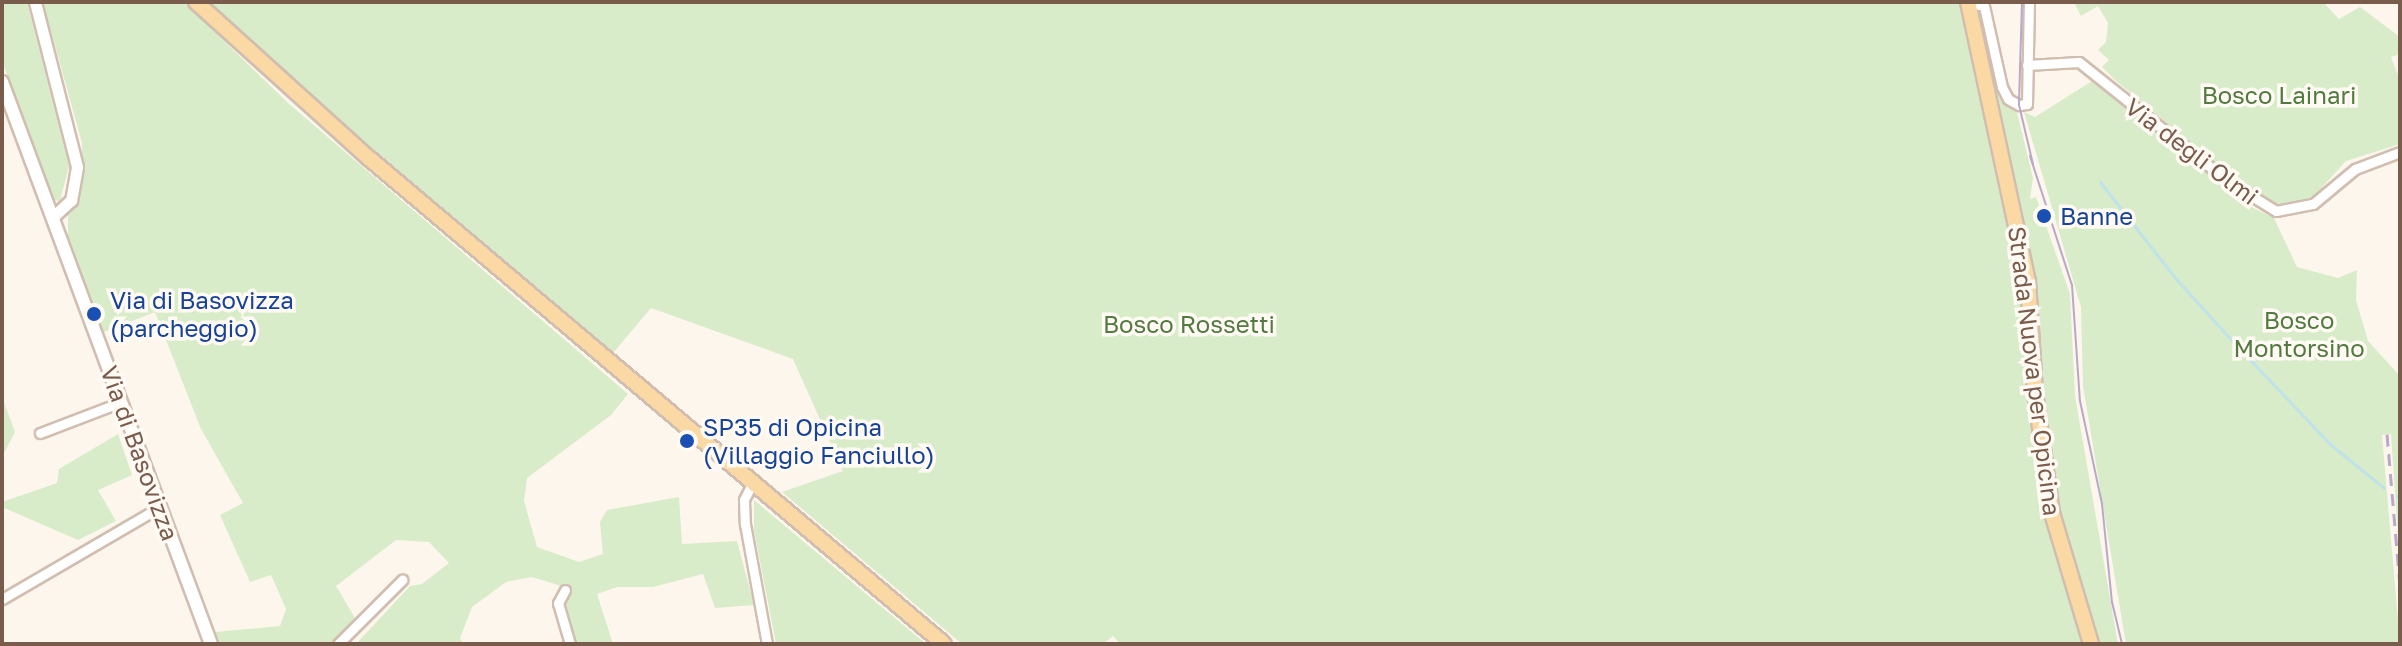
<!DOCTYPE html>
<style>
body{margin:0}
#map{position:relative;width:2402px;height:646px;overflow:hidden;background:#fdf6ec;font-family:"Golos Text",sans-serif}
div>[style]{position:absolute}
.green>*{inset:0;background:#d8ecc9}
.stream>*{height:3px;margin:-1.5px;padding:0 1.5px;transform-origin:1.5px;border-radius:1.5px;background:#bfe3e8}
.roads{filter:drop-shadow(2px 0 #d1beb0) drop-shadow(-2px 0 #d1beb0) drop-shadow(0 2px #d1beb0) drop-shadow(0 -2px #d1beb0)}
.minor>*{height:9px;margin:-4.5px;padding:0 4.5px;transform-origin:4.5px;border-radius:4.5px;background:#fff}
.tertiary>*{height:11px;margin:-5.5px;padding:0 5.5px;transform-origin:5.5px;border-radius:5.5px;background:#fff}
.secondary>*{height:12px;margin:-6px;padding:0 6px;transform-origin:6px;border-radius:6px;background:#fff}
.primary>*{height:14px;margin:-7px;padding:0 7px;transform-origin:7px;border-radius:7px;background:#fbd9a5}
.tram>*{height:2px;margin:-1px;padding:0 1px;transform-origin:1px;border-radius:1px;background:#b9a8c9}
.rail>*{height:3px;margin-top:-1.5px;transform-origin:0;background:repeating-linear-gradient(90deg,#b9a8c9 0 12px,transparent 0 20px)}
.dots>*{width:22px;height:22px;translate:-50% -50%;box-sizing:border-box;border:4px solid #fffaf3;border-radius:50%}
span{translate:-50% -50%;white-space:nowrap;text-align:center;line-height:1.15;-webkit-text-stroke:7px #fffaf3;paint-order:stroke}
.park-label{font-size:24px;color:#537a41}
.street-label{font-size:24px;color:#7a5c4d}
.transit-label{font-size:24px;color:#164399}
.left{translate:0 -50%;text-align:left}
.frame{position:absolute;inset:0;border:4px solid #7a5c4d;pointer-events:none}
</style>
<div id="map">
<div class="green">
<div style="clip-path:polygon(2px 2px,27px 2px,69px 166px,60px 201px,53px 200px,2px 61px)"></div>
<div style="clip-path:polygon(43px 2px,184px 2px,288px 103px,628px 394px,611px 415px,527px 478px,524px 501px,537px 547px,579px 562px,603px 554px,600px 522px,607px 510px,679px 497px,682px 544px,737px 541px,754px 605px,715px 608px,703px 574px,653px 587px,617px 587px,597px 594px,613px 644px,577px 644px,564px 611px,571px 589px,532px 577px,506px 582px,472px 607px,460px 638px,463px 644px,356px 644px,410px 586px,422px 584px,449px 563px,429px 542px,396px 540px,336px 586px,355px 618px,330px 644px,220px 644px,215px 632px,280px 626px,286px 609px,271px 575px,250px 582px,220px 515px,243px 503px,201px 429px,155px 312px,104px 332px,68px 239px,68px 215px,81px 195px,82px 143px)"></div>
<div style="clip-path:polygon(209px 2px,1960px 2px,2023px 290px,2048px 520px,2084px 644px,1120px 644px,1113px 636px,1103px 644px,962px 644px,782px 492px,843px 471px,793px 359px,651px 308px,613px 353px,292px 80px)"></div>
<div style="clip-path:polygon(2074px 2px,2323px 2px,2339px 19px,2360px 7px,2400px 37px,2400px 54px,2391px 57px,2400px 80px,2400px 144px,2346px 161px,2315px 195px,2290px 206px,2271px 202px,2243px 186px,2115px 80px,2102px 67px,2109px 60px,2098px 50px,2106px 42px,2108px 23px,2098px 6px,2081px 16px)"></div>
<div style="clip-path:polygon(1978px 8px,1998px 90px,2006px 106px,2017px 112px,2033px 178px,2030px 199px,2036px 197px,2070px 294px,2075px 396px,2118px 644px,2100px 644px,2062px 523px,2047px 442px,2031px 265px)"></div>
<div style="clip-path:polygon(2092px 81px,2243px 203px,2274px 218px,2297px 267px,2338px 278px,2357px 270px,2356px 300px,2368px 341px,2400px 376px,2400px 565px,2391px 434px,2382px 435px,2400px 644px,2126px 644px,2083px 386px,2081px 307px,2024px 112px,2035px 117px)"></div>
<div style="clip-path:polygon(2px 397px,15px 432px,2px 457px)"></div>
<div style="clip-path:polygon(118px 434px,132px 475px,98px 490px,116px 521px,78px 540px,2px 507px,2px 502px,57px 483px,59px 469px)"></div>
<div style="clip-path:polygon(754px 500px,926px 644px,776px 644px,754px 530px)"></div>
</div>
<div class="stream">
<div style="left:2100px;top:182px;width:123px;rotate:51.9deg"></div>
<div style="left:2176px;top:279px;width:89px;rotate:47.7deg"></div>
<div style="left:2236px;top:345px;width:138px;rotate:46.5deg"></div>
<div style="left:2331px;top:445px;width:68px;rotate:39.1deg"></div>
<div style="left:2397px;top:496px;width:3px;rotate:18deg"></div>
</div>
<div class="roads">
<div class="minor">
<div style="left:1969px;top:3px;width:15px;rotate:11deg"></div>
<div style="left:1984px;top:6px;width:83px;rotate:77.5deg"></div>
<div style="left:2002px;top:87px;width:13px;rotate:63deg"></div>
<div style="left:2008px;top:99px;width:13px;rotate:29deg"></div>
<div style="left:2019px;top:105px;width:8px;rotate:-7deg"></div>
<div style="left:2027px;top:104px;width:102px;rotate:-88.9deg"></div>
<div style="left:2027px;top:65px;width:52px;rotate:-3.3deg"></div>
<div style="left:2079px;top:62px;width:192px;rotate:38.7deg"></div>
<div style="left:2229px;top:182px;width:55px;rotate:31.7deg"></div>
<div style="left:2276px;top:211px;width:38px;rotate:-11deg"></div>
<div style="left:2313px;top:204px;width:55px;rotate:-39.8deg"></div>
<div style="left:2355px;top:169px;width:48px;rotate:-20.7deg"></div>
<div style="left:40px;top:433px;width:87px;rotate:-20.9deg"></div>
<div style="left:753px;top:482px;width:20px;rotate:117deg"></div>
<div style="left:744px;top:500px;width:24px;rotate:88deg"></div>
<div style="left:745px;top:524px;width:122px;rotate:79.6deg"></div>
<div style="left:565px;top:590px;width:15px;rotate:118deg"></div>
<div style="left:558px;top:603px;width:43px;rotate:73.7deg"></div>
<div style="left:2px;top:599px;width:183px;rotate:-30.2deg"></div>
<div style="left:338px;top:644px;width:91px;rotate:-45deg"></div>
</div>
<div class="tertiary">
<div style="left:35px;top:2px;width:170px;rotate:75.7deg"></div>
<div style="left:77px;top:167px;width:34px;rotate:100deg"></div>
<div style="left:71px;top:200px;width:25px;rotate:137deg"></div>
</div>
<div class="secondary">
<div style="left:2px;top:82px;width:600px;rotate:69.6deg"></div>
</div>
<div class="primary">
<div style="left:196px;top:2px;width:234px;rotate:42.1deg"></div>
<div style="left:370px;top:159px;width:751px;rotate:40.2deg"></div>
<div style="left:1968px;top:2px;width:285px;rotate:77.9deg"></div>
<div style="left:2028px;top:281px;width:111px;rotate:86.4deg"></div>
<div style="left:2035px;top:392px;width:122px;rotate:82deg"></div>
<div style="left:2052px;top:513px;width:137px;rotate:73.4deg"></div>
</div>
</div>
<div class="tram">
<div style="left:2022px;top:2px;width:103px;rotate:91.7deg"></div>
<div style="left:2019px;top:105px;width:61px;rotate:76.7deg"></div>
<div style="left:2030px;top:156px;width:136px;rotate:72deg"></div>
<div style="left:2072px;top:285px;width:116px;rotate:86.1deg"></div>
<div style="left:2080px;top:401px;width:105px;rotate:77.9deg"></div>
<div style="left:2102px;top:504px;width:99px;rotate:84.2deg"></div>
<div style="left:2112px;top:602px;width:43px;rotate:76.6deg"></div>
</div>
<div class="rail">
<div style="left:2387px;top:434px;width:152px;rotate:85.1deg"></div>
</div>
<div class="dots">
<div style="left:2044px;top:216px;background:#1a4fb4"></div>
<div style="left:94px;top:314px;background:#1a4fb4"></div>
<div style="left:687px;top:441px;background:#1a4fb4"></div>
</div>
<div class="park-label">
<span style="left:2279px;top:95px">Bosco Lainari</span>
<span style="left:2299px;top:334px">Bosco<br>Montorsino</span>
<span style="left:1189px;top:324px">Bosco Rossetti</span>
</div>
<div class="street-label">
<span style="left:2192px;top:151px;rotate:37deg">Via degli Olmi</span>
<span style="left:2035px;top:371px;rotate:83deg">Strada Nuova per Opicina</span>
<span style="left:140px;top:453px;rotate:70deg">Via di Basovizza</span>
</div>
<div class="transit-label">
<span class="left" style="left:2060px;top:216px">Banne</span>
<span class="left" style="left:110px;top:314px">Via di Basovizza<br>(parcheggio)</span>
<span class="left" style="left:703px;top:441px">SP35 di Opicina<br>(Villaggio Fanciullo)</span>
</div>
<div class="frame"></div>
</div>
